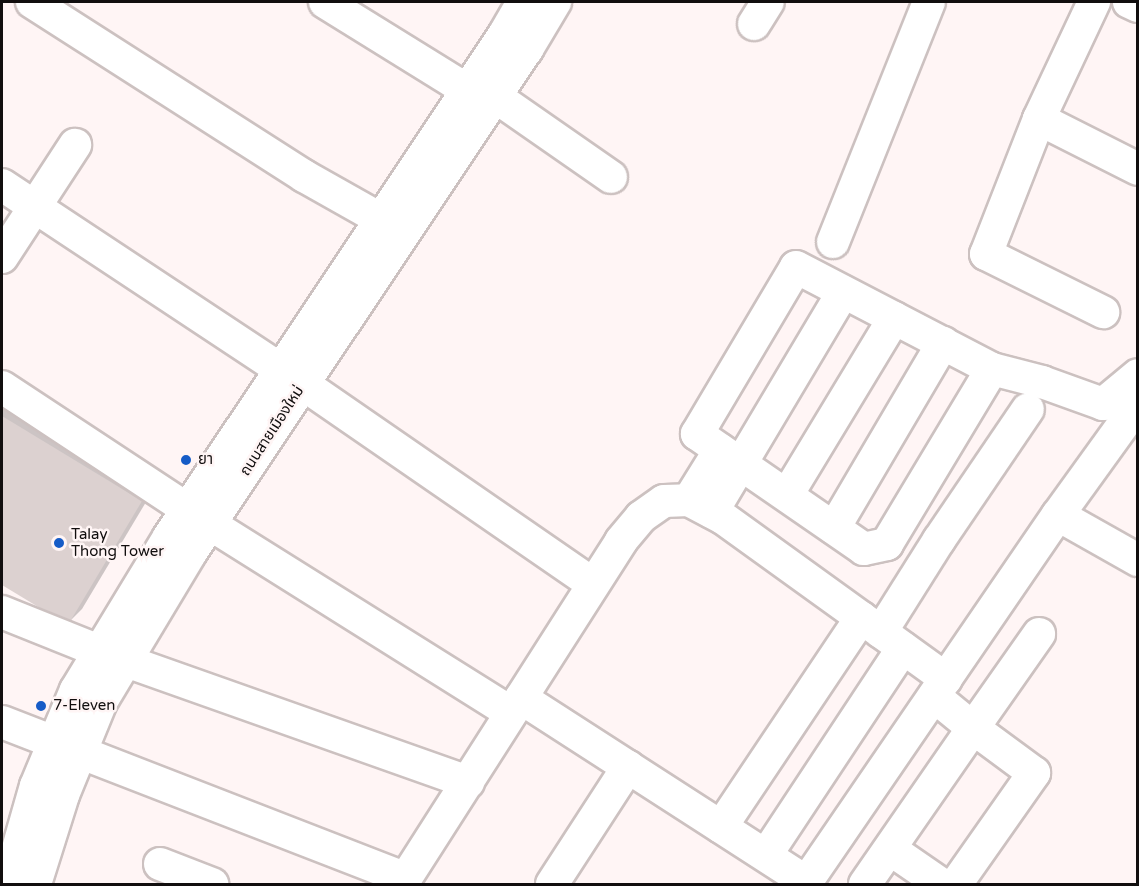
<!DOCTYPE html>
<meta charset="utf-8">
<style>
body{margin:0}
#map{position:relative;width:1139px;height:886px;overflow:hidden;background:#fff5f5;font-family:"Varela Round","Noto Sans Thai",sans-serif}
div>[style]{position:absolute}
.shadow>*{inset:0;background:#0003}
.building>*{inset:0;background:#dcd1d0}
.roads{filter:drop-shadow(2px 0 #ccc1c0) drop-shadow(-2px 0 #ccc1c0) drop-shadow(0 2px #ccc1c0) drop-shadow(0 -2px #ccc1c0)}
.minor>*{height:32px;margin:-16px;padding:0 16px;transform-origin:16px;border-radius:16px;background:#fff}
.dots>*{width:16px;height:16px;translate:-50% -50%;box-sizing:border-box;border:3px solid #fff5f5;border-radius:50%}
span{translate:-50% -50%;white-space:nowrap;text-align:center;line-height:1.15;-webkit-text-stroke:5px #fff5f5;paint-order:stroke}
.street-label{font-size:15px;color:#110e0e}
.poi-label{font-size:15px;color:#110e0e}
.left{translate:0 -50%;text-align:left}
.frame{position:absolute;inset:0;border:3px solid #110e0e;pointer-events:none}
</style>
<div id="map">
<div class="shadow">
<div style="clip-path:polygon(2px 394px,155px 487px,82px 609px,68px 623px,2px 583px)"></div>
</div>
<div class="building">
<div style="clip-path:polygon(2px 416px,142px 501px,68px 625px,2px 585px)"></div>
</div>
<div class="roads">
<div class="minor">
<div style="left:32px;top:2px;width:323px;rotate:32.6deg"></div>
<div style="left:304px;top:176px;width:108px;rotate:29.4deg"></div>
<div style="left:325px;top:2px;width:167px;rotate:31.8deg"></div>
<div style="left:1094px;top:2px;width:129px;rotate:115.2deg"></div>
<div style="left:1039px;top:119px;width:145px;rotate:111.4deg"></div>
<div style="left:986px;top:254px;width:131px;rotate:26.4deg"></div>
<div style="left:1129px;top:2px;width:10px;rotate:24deg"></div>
<div style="left:754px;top:24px;width:26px;rotate:-58deg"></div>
<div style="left:496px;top:97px;width:140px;rotate:34.8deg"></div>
<div style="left:1039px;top:119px;width:111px;rotate:26.8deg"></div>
<div style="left:2px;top:185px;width:361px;rotate:33.5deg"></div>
<div style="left:303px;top:384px;width:352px;rotate:34.6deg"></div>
<div style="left:833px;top:242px;width:258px;rotate:-68.2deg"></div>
<div style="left:2px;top:257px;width:134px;rotate:-56.9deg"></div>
<div style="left:992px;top:369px;width:204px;rotate:121deg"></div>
<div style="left:887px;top:544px;width:24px;rotate:168deg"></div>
<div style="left:864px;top:549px;width:203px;rotate:-145.4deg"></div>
<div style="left:697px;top:434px;width:194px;rotate:-59.3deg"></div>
<div style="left:796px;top:267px;width:221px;rotate:27.5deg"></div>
<div style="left:992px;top:369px;width:52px;rotate:14.6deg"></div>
<div style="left:1042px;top:382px;width:65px;rotate:19.8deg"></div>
<div style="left:1103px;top:404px;width:45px;rotate:-39.6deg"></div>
<div style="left:2px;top:387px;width:249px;rotate:33.4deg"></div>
<div style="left:210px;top:524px;width:355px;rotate:32.1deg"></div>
<div style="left:787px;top:495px;width:207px;rotate:-58.8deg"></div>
<div style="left:689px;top:500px;width:59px;rotate:-58.2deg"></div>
<div style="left:712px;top:512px;width:256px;rotate:-59.2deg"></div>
<div style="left:1058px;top:515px;width:92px;rotate:29.4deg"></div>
<div style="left:834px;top:528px;width:215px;rotate:-59.5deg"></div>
<div style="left:2px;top:612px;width:105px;rotate:21.9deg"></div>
<div style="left:881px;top:632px;width:109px;rotate:-57.8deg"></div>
<div style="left:939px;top:540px;width:158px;rotate:-55.8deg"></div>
<div style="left:126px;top:661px;width:363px;rotate:19.5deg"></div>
<div style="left:521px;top:698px;width:340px;rotate:32.8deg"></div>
<div style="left:2px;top:722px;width:433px;rotate:21.2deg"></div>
<div style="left:721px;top:827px;width:252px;rotate:-56.2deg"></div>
<div style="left:890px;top:849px;width:62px;rotate:34.5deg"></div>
<div style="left:766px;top:855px;width:248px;rotate:-56.5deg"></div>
<div style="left:160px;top:864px;width:56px;rotate:21deg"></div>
<div style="left:8px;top:884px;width:102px;rotate:-74.1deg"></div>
<div style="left:36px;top:786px;width:104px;rotate:-67.4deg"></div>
<div style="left:76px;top:690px;width:179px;rotate:-58.7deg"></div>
<div style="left:169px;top:537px;width:604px;rotate:-56.28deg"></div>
<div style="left:504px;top:35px;width:38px;rotate:-60deg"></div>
<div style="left:35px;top:884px;width:93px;rotate:-72.5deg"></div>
<div style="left:63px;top:795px;width:100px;rotate:-67.8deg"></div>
<div style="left:101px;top:702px;width:175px;rotate:-59deg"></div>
<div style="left:191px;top:552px;width:605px;rotate:-56.26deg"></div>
<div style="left:527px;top:49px;width:55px;rotate:-59.2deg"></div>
<div style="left:402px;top:884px;width:407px;rotate:-57.4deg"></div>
<div style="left:621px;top:541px;width:31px;rotate:-50deg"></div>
<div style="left:641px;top:517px;width:28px;rotate:-35deg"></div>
<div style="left:664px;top:501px;width:25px;rotate:-2deg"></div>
<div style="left:689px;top:500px;width:38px;rotate:28deg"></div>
<div style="left:723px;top:518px;width:275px;rotate:35.8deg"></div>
<div style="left:552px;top:884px;width:140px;rotate:-57deg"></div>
<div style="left:805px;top:884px;width:447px;rotate:-55.6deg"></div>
<div style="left:1058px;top:515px;width:137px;rotate:-54.2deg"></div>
<div style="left:865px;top:884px;width:190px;rotate:-55.3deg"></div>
<div style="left:973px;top:728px;width:50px;rotate:-140.6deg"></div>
<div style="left:956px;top:884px;width:136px;rotate:-54.9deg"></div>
<div style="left:1034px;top:773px;width:76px;rotate:-143.6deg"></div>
<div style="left:973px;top:728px;width:115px;rotate:-54.9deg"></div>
</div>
</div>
<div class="dots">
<div style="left:186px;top:460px;background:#165cc7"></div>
<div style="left:59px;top:543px;background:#165cc7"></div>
<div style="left:41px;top:706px;background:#165cc7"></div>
</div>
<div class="street-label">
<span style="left:272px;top:431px;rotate:-57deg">ถนนสายเมืองใหม่</span>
</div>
<div class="poi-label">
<span class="left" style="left:198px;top:460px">ยา</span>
<span class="left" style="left:71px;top:543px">Talay<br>Thong Tower</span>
<span class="left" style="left:53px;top:706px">7-Eleven</span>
</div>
<div class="frame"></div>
</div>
